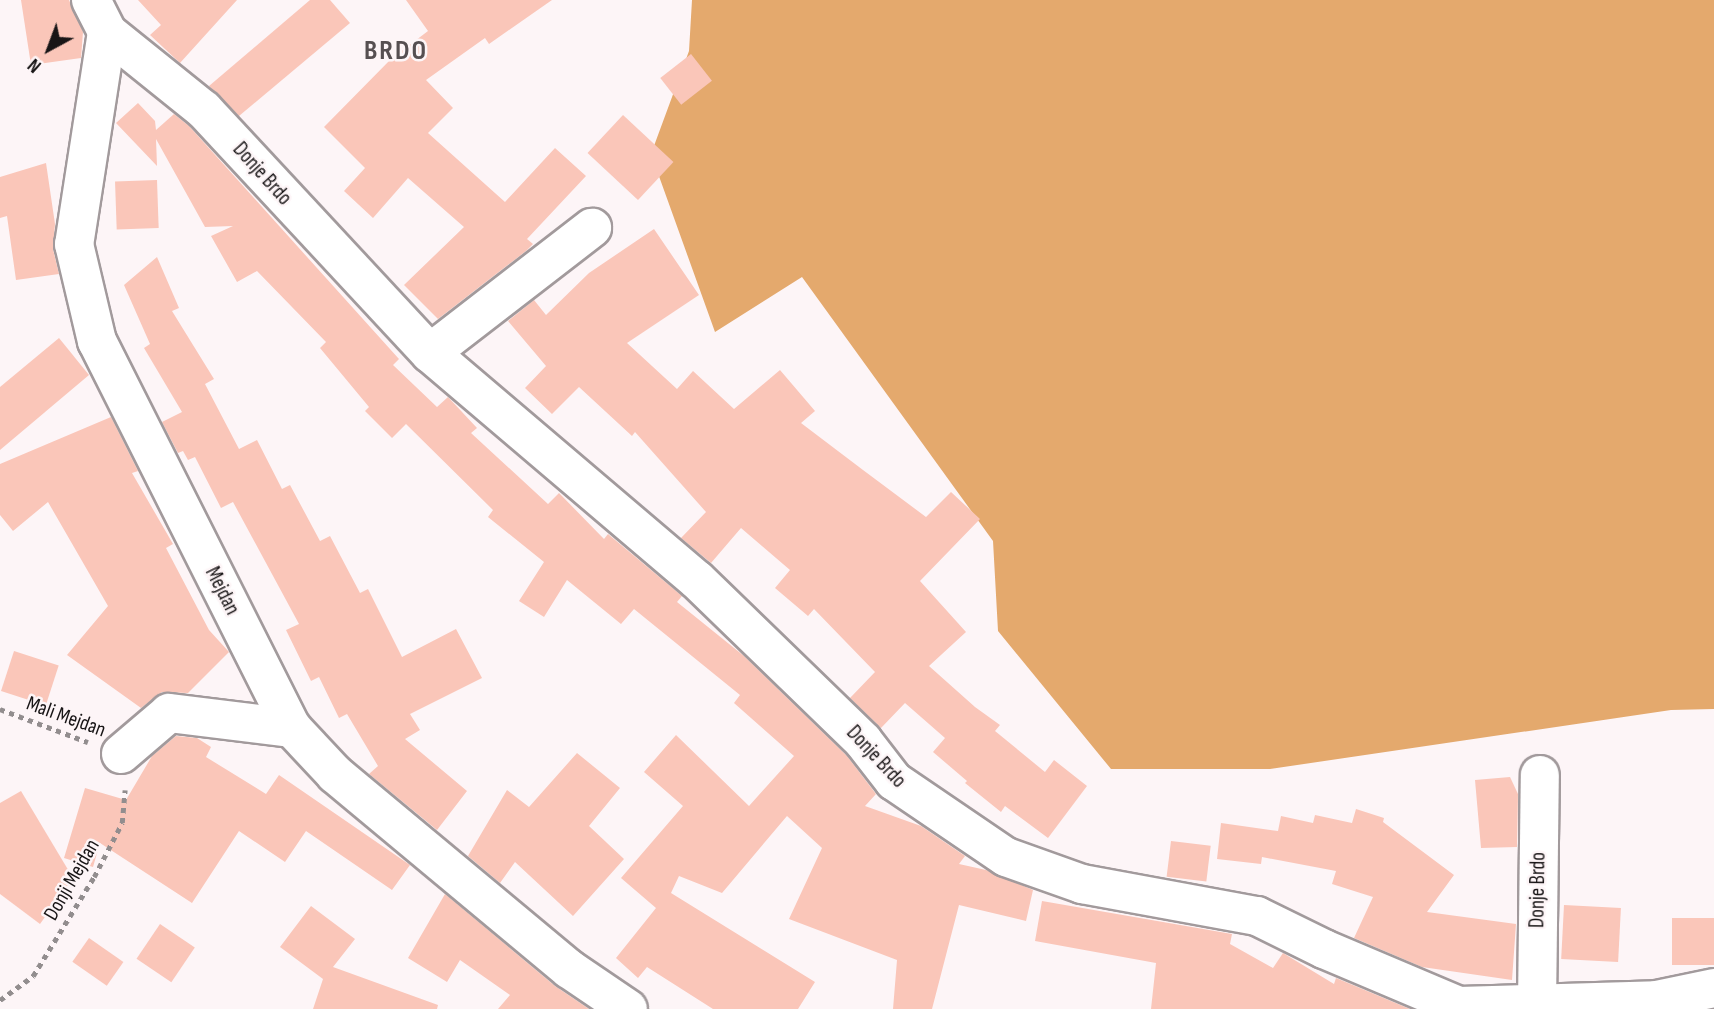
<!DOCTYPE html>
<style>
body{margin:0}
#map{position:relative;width:1714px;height:1009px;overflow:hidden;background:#fdf5f7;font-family:"Sofia Sans Condensed",sans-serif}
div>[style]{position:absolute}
.forest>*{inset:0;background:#e4a96d}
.building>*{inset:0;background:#fac6b9;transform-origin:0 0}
.path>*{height:4.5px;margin-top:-2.25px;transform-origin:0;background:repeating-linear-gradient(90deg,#928d8e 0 5px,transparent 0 10px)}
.roads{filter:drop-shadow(2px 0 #a29a9c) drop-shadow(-2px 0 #a29a9c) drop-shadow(0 2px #a29a9c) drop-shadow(0 -2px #a29a9c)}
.street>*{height:38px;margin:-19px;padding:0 19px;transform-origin:19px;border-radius:19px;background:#fff}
span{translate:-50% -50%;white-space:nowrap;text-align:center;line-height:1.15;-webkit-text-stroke:5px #fdf5f7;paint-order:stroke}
.street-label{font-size:21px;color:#181516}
.district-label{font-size:28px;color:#564f51;font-weight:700;letter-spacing:2px}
.north{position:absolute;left:14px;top:14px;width:70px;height:70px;-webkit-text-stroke:5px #fdf5f7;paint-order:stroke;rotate:221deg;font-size:19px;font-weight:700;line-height:28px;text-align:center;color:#181516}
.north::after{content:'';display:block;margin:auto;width:24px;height:32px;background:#181516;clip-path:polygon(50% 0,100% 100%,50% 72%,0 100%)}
</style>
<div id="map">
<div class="forest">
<div style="clip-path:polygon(692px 0,1714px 0,1714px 709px,1671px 710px,1270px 769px,1111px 769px,998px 631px,993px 541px,802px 277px,715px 332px,651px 154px,689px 51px)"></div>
</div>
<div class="building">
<div style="clip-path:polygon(21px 0,69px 0,83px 32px,81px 58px,31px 65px)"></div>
<div style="clip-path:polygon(138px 0,237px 0,180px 63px,150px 35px,161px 25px)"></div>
<div style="clip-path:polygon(310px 0,330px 0,350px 23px,239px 116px,209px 86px)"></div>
<div style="clip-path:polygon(406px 0,552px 0,489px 44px,485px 38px,426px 80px,453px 108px,428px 133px,505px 202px,555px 148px,586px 176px,527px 239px,533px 244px,526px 251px,438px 319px,404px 285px,464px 227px,408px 178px,373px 218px,344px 191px,365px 168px,324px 127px,391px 59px,428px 31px)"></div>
<div style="left:691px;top:54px;width:34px;height:39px;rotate:52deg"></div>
<div style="clip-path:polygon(138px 103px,155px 121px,156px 130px,174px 114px,189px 126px,399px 359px,393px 365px,437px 407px,448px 397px,477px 428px,471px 433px,548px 504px,559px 493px,604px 539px,608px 534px,682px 596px,677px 602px,744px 656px,847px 756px,876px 794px,865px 806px,921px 826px,965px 856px,959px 864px,986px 870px,1033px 890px,1026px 921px,959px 905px,932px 1009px,893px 1009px,897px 960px,789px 919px,822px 848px,787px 816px,722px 893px,679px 876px,671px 893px,815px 982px,798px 1009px,713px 1009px,647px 967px,638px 978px,616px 958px,656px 908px,621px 878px,683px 806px,644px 772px,676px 735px,749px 806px,794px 756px,734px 703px,740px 695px,634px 609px,621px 624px,567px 580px,544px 617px,519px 601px,544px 562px,488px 517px,493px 510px,406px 424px,392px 438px,365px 411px,369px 407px,320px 348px,326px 342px,257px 271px,237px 282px,211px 236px,233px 226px,205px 227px,156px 139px,157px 166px,116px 123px)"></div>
<div style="left:623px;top:115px;width:69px;height:52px;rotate:43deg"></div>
<div style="clip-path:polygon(46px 163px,55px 224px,53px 249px,59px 274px,16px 280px,7px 216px,0 218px,0 177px)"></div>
<div style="left:157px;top:180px;width:48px;height:42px;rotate:88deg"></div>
<div style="clip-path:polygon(654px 229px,699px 295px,627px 343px,677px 389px,693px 371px,734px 409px,780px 370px,815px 411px,801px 423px,863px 470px,926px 517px,951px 492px,980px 519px,920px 581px,966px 632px,929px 666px,975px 707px,1000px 725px,995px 731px,1045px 772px,1054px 760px,1087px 786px,1048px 838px,1005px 806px,1001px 812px,965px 783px,967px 781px,933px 752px,945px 738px,905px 703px,881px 728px,850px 698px,875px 672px,814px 609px,808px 616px,775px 588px,790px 570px,741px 528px,711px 563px,681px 538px,706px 512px,635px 432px,632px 436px,579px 387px,552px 414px,525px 388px,546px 366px,508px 321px,534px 300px,546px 315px,589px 273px)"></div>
<div style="clip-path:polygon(157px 257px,179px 308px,172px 311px,214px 379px,205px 384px,239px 449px,257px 440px,282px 489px,290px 485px,320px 541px,330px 536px,360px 593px,368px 589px,402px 657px,456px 629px,482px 678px,410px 714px,420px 730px,405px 739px,467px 791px,437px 830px,369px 774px,378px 766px,347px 714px,339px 718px,319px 677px,311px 681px,286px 630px,299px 624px,233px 502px,221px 508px,195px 457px,188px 460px,183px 451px,178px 453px,162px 422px,182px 412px,144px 348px,150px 344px,124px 285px)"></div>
<div style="clip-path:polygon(59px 338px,89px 375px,0 450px,0 387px)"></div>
<div style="clip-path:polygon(111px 417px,138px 471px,132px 473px,173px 544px,166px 548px,209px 630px,229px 652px,188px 693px,162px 692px,141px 708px,67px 655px,108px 606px,48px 502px,13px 531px,0 515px,0 464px)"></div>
<div style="left:14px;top:651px;width:47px;height:42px;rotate:18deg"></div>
<div style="clip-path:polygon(176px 736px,197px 738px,211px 747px,206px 757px,266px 794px,279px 775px,410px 865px,392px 890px,306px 831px,285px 862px,239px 831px,192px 903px,100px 843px,93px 867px,64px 858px,85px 788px,126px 800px,152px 756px)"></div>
<div style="clip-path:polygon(577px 753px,620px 788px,589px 826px,624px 859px,573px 916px,515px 862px,500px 883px,468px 856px,507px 790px,529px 807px)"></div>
<div style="clip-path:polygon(1510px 777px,1518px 794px,1517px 847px,1481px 848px,1475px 780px)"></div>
<div style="clip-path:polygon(21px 791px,73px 878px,40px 924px,0 894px,0 803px)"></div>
<div style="clip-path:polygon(1356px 809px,1384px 818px,1383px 822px,1454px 875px,1427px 912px,1516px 924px,1512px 980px,1422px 967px,1354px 938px,1373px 897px,1332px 884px,1336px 871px,1262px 857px,1261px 864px,1217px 859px,1221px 823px,1278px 831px,1281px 816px,1313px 823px,1315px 815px,1352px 823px)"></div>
<div style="left:1171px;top:841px;width:40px;height:36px;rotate:7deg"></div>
<div style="clip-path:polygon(445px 894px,555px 986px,589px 1009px,498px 1009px,510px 995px,460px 960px,447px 982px,408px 958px)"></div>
<div style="clip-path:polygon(1042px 901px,1232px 934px,1230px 944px,1273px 968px,1283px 953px,1334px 984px,1336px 978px,1410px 1009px,1151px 1009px,1156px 963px,1035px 941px)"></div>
<div style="left:1564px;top:905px;width:57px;height:54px;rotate:3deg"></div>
<div style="clip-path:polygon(311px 906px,355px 939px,333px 967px,438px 1005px,437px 1009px,313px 1009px,323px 979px,280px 947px)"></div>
<div style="left:1714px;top:918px;width:47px;height:42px;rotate:90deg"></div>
<div style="left:160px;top:924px;width:42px;height:42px;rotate:34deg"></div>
<div style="left:89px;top:938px;width:42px;height:29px;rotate:35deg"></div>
</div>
<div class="path">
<div style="left:0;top:709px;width:94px;rotate:20.6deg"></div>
<div style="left:0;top:1000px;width:41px;rotate:-36deg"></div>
<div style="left:33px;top:976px;width:116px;rotate:-58.4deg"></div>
<div style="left:94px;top:877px;width:61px;rotate:-62.6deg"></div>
<div style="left:122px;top:823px;width:33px;rotate:-85deg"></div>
</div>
<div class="roads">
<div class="street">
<div style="left:91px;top:0;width:36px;rotate:63deg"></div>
<div style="left:107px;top:32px;width:124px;rotate:38.8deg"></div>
<div style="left:204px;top:110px;width:332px;rotate:47.1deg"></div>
<div style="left:430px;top:353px;width:350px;rotate:40.4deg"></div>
<div style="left:697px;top:580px;width:231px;rotate:44.1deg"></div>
<div style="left:863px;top:741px;width:51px;rotate:52.2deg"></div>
<div style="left:894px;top:781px;width:135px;rotate:34.2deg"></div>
<div style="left:1006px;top:857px;width:81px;rotate:19.6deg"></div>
<div style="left:1082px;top:884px;width:178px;rotate:10.4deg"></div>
<div style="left:1257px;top:916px;width:75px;rotate:26.2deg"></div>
<div style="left:1324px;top:949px;width:154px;rotate:22.9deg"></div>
<div style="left:107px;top:32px;width:215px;rotate:98.8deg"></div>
<div style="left:74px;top:244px;width:100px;rotate:76.7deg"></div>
<div style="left:97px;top:341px;width:433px;rotate:63.3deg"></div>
<div style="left:292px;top:728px;width:63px;rotate:46.9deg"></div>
<div style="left:335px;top:774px;width:305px;rotate:39.8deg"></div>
<div style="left:569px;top:969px;width:71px;rotate:34.1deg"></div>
<div style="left:430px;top:353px;width:205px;rotate:-37.7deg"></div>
<div style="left:121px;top:754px;width:63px;rotate:-40.5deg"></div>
<div style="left:169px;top:713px;width:124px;rotate:7deg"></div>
<div style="left:1459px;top:1006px;width:197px;rotate:-1.7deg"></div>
<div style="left:1656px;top:1000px;width:59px;rotate:-11.7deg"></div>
<div style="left:1537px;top:1006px;width:231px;rotate:-89.3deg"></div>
</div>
</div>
<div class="street-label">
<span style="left:262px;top:174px;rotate:48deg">Donje Brdo</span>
<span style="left:222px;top:591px;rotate:63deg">Mejdan</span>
<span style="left:66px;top:717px;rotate:20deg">Mali Mejdan</span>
<span style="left:876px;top:757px;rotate:47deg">Donje Brdo</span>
<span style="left:72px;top:880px;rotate:-60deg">Donji Mejdan</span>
<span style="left:1538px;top:890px;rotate:-89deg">Donje Brdo</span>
</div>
<div class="district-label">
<span style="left:396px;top:51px">BRDO</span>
</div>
<div class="north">N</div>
</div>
